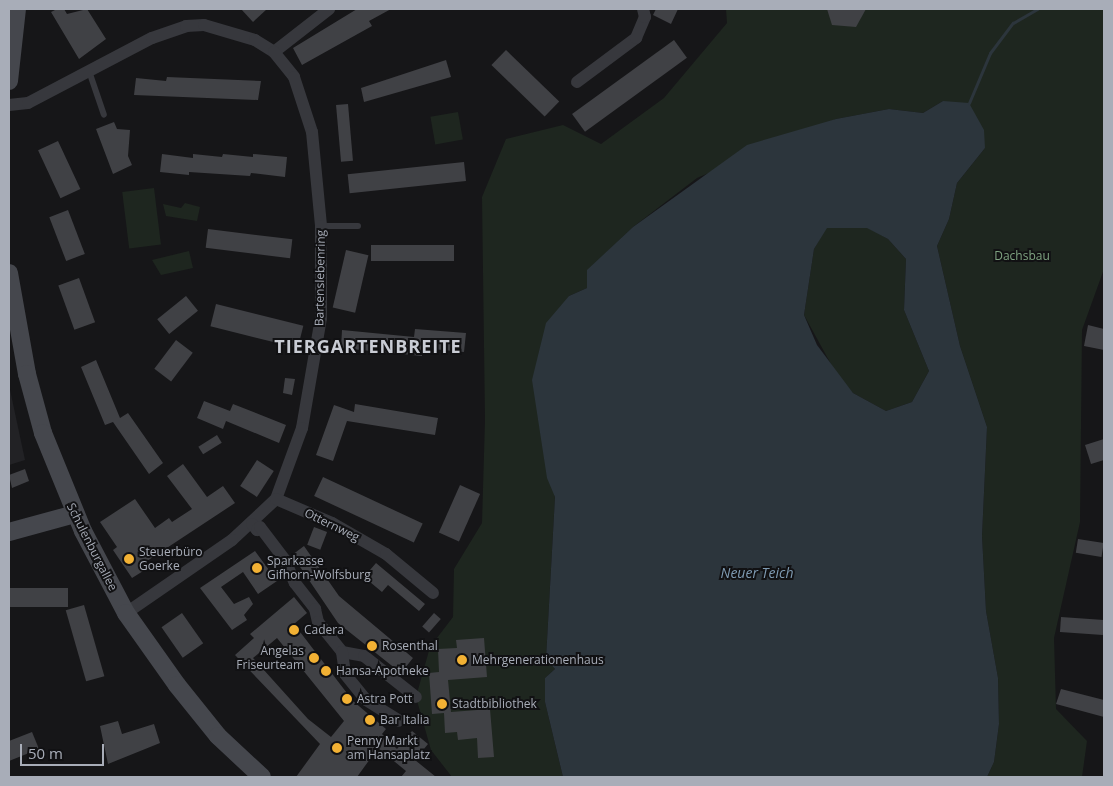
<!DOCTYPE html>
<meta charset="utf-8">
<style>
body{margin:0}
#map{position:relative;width:1113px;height:786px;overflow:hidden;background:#161618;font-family:"Open Sans",sans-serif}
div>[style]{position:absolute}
.built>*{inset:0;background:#222225}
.green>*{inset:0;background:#1e261f;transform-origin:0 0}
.water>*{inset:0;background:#2c353c}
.stream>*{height:3px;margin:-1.5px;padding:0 1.5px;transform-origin:1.5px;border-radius:1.5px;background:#2c353c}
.building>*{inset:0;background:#404145;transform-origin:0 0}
.lane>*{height:6px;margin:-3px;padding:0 3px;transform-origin:3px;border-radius:3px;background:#37383d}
.street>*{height:12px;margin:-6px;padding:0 6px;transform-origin:6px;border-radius:6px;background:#37383d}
.secondary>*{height:18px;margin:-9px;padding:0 9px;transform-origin:9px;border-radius:9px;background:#45474d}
.dots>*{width:14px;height:14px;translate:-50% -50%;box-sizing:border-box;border:2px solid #111113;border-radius:50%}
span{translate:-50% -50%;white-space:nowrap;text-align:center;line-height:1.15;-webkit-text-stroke:4px #111113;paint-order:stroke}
.park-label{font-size:12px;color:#7fa381}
.street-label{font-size:12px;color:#a8adb8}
.poi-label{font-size:12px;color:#a8adb8}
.left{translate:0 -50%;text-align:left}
.right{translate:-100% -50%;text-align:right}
.water-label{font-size:14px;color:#7f9bb3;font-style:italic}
.district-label{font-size:18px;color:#c9ccd4;font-weight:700;letter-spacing:1px}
.frame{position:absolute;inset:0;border:10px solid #a8adb8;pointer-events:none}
.scale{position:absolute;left:20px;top:744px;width:84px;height:22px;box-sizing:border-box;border:2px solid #a8adb8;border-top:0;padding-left:6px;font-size:15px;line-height:18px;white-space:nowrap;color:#a8adb8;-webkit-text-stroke:4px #111113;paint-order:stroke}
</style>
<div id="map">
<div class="built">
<div style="clip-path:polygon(9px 385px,25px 460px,9px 465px)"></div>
</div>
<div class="green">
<div style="clip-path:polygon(726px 9px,1104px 9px,1104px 269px,1082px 330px,1080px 522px,1054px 638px,1056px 709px,1087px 741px,1082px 777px,987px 777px,994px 762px,999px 724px,998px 678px,986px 611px,982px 536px,987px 427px,960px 346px,937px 246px,949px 219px,957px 183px,985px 148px,943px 101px,923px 113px,889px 109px,836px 119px,697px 178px,633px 227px,588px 270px,587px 288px,569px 296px,543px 448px,555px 497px,546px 659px,555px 669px,545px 678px,545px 702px,563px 777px,452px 777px,431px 750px,416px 697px,430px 647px,453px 617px,454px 569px,482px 523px,485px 420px,482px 197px,506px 139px,563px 125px,601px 144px,664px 98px,727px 23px)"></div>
<div style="left:458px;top:112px;width:28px;height:28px;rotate:80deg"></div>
<div style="left:154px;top:188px;width:57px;height:32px;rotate:83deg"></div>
<div style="clip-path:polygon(185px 203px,200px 207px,197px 221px,166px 216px,163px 204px,181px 208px)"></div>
<div style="clip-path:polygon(867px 227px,888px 239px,906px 259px,904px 310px,929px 371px,912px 402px,886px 411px,853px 393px,837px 375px,804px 315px,814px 249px,826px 228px)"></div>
<div style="clip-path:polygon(189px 251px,193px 268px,161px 275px,152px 260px)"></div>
</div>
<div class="water">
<div style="clip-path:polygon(evenodd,943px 101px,969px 103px,984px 130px,985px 148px,957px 183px,949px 219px,937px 246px,960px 346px,987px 427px,982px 536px,986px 611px,998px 678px,999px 724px,994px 762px,987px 777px,563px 777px,545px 702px,545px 678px,555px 669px,546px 659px,555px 497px,547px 478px,532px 380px,546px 323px,569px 296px,587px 288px,587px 270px,633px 227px,747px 145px,836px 119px,889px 109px,923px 113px,943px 101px,827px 228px,867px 228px,888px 239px,906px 259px,904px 310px,929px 371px,912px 402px,886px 411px,853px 393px,817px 345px,804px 315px,814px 249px,827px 228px)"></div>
</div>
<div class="stream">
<div style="left:969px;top:103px;width:54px;rotate:-67.2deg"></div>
<div style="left:990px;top:53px;width:38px;rotate:-53deg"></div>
<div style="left:1013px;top:23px;width:28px;rotate:-30deg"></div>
</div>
<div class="building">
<div style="clip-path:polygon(57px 9px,64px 9px,67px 14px,87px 9px,106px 39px,79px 59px,51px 12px)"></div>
<div style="clip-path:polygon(241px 9px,267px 9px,253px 22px)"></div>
<div style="clip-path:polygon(357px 9px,391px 9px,369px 21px,372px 26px,302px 65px,293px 48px)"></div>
<div style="clip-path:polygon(656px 9px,678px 9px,671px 24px,653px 15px)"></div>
<div style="clip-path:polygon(827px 9px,866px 9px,856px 27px,832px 25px)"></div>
<div style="left:674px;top:40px;width:22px;height:126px;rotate:54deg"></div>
<div style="left:506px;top:50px;width:74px;height:21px;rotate:44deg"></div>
<div style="clip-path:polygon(446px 60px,451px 77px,364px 102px,361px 88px)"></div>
<div style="clip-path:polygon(167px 77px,261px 81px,258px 100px,134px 95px,136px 78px,166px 81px)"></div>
<div style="left:348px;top:104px;width:57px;height:12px;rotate:85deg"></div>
<div style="clip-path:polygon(114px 122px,117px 129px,130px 130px,128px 156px,132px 165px,113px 174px,96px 129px)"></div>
<div style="left:58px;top:141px;width:53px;height:22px;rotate:65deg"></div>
<div style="clip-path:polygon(162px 154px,193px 158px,193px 154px,222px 157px,223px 154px,253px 157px,253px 154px,287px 157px,285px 177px,251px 173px,250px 176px,189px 172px,189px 175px,160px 172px)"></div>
<div style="left:464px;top:162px;width:19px;height:117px;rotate:84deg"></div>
<div style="left:68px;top:210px;width:47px;height:20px;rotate:69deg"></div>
<div style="left:208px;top:229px;width:85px;height:19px;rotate:7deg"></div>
<div style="left:371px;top:245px;width:83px;height:16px"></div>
<div style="left:346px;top:250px;width:23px;height:59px;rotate:13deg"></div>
<div style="left:79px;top:278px;width:47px;height:22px;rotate:70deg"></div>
<div style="left:186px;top:296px;width:19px;height:37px;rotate:51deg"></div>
<div style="left:216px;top:304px;width:90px;height:23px;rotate:14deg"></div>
<div style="clip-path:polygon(1088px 325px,1104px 329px,1104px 350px,1084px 346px)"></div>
<div style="clip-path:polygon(415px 329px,466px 333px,464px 352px,422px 348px,422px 356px,341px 348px,342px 330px,414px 337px)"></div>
<div style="left:176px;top:340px;width:21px;height:36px;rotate:37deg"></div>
<div style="clip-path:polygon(96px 360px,120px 418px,128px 413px,163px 463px,149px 474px,113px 422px,105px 425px,81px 367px)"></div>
<div style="clip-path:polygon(285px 378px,295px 379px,292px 395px,283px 393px)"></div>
<div style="clip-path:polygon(204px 401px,230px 411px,233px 404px,286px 425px,279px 443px,226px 421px,223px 429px,197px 418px)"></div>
<div style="clip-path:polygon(355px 404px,438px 418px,435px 435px,347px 421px,333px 461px,316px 455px,334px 405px,354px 412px)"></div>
<div style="left:217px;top:435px;width:9px;height:22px;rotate:58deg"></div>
<div style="clip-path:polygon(1104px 439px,1104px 460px,1091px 464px,1085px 445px)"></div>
<div style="left:257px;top:460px;width:20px;height:31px;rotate:33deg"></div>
<div style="clip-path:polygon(183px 464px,207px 497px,223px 486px,235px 503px,144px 563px,148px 568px,132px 578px,113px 550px,117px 547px,100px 522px,135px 499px,155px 528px,169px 518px,172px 522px,192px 509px,167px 476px)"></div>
<div style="clip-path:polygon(25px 469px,29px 481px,12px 488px,9px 475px)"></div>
<div style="left:323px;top:477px;width:110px;height:21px;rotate:25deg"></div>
<div style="left:460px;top:485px;width:22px;height:52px;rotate:24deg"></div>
<div style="left:314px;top:527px;width:14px;height:19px;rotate:21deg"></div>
<div style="left:1078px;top:539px;width:26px;height:14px;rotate:9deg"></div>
<div style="clip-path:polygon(304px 546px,339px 596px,413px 658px,401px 673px,338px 623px,292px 555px)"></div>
<div style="clip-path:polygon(255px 551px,277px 581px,258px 594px,243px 572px,221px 587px,234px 604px,249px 597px,253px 604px,244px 615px,247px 620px,232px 630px,200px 588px)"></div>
<div style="clip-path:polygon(376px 563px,425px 604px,419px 611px,388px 585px,382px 592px,364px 577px)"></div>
<div style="left:68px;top:588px;width:19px;height:59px;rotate:90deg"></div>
<div style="clip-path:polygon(evenodd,294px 597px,307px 613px,294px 624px,353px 701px,386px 729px,382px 734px,397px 749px,412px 731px,428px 744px,415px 760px,436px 777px,401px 777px,406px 771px,378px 748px,357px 777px,296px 777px,320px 744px,235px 655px,254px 638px,250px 634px,294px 597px,277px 638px,344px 721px,331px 737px,308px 719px,253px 658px,277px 638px)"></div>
<div style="left:84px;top:605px;width:74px;height:19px;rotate:74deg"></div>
<div style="left:182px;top:613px;width:37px;height:25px;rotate:55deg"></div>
<div style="left:434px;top:613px;width:9px;height:18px;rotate:41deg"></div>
<div style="left:1061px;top:617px;width:43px;height:15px;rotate:4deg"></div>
<div style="clip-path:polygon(484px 638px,487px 677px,448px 680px,451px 712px,490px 709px,494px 757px,478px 758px,477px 738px,458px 740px,457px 732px,445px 733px,444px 713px,432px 714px,429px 673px,439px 672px,438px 649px,457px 648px,456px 640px)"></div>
<div style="clip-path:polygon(1061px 689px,1104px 700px,1104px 717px,1056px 704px)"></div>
<div style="clip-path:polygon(118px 721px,122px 734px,154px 724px,160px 743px,108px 764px,100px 726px)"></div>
<div style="clip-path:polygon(32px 732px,39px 749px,9px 761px,9px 741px)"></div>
</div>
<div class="lane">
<div style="left:89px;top:71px;width:46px;rotate:71.2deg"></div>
<div style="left:321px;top:226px;width:37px"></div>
</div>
<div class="street">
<div style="left:274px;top:52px;width:70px;rotate:-38deg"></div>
<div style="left:577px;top:82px;width:74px;rotate:-36.7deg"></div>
<div style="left:636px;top:38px;width:23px;rotate:-67deg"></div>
<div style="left:645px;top:17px;width:8px;rotate:-104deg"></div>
<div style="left:9px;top:105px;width:19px;rotate:-6deg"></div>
<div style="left:28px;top:103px;width:140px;rotate:-27.7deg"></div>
<div style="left:152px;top:38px;width:36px;rotate:-19deg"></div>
<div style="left:186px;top:26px;width:18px;rotate:-3deg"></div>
<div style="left:204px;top:25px;width:53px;rotate:16.4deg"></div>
<div style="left:255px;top:40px;width:22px;rotate:32deg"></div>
<div style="left:274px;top:52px;width:32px;rotate:51deg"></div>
<div style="left:294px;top:77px;width:58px;rotate:71.9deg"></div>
<div style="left:312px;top:132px;width:94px;rotate:84.5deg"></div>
<div style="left:321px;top:226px;width:92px;rotate:90deg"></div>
<div style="left:321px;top:318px;width:112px;rotate:99.8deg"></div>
<div style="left:302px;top:428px;width:76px;rotate:110.1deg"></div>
<div style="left:276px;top:499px;width:60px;rotate:137deg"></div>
<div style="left:232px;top:540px;width:129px;rotate:145.4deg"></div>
<div style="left:276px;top:499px;width:61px;rotate:23.2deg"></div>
<div style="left:332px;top:523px;width:62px;rotate:29.9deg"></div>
<div style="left:386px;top:554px;width:61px;rotate:39.7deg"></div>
<div style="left:252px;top:524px;width:8px;rotate:50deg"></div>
<div style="left:257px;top:530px;width:4px;rotate:-45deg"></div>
<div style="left:260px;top:527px;width:41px;rotate:52.9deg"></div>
<div style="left:285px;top:560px;width:25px;rotate:67deg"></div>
<div style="left:295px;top:583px;width:33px;rotate:52deg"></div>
<div style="left:315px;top:609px;width:13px;rotate:77deg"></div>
<div style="left:318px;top:622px;width:38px;rotate:51deg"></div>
<div style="left:342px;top:652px;width:22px;rotate:10deg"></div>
<div style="left:364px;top:656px;width:66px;rotate:38.3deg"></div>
<div style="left:342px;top:652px;width:22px;rotate:82deg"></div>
<div style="left:345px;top:674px;width:33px;rotate:51deg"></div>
<div style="left:366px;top:700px;width:39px;rotate:32deg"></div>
</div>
<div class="secondary">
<div style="left:9px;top:81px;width:72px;rotate:-83.7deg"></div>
<div style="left:9px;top:273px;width:103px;rotate:79.9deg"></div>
<div style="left:27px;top:374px;width:61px;rotate:74.8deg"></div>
<div style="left:43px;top:433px;width:106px;rotate:67.8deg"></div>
<div style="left:83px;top:531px;width:93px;rotate:62.3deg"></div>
<div style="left:126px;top:613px;width:88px;rotate:54.7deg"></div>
<div style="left:177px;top:685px;width:65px;rotate:51.2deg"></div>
<div style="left:218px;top:736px;width:60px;rotate:43deg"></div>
<div style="left:9px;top:532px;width:68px;rotate:-15.3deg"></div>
</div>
<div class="dots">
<div style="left:129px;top:559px;background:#f2b134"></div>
<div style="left:257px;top:568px;background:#f2b134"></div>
<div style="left:294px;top:630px;background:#f2b134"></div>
<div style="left:372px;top:646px;background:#f2b134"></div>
<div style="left:314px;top:658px;background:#f2b134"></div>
<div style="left:462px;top:660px;background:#f2b134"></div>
<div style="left:326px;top:671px;background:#f2b134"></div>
<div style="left:347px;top:699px;background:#f2b134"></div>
<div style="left:442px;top:704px;background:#f2b134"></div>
<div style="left:370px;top:720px;background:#f2b134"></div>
<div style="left:337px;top:748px;background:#f2b134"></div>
</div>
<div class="park-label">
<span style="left:1022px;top:256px">Dachsbau</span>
</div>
<div class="street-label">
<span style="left:320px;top:278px;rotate:-89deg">Bartenslebenring</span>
<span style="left:332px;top:525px;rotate:26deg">Otternweg</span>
<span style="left:92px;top:547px;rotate:63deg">Schulenburgallee</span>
</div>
<div class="poi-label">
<span class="left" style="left:139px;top:559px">Steuerbüro<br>Goerke</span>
<span class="left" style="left:267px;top:568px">Sparkasse<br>Gifhorn-Wolfsburg</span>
<span class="left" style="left:304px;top:630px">Cadera</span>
<span class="left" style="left:382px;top:646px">Rosenthal</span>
<span class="right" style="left:304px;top:658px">Angelas<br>Friseurteam</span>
<span class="left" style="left:472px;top:660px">Mehrgenerationenhaus</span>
<span class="left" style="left:336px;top:671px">Hansa-Apotheke</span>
<span class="left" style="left:357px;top:699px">Astra Pott</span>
<span class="left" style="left:452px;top:704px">Stadtbibliothek</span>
<span class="left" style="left:380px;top:720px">Bar Italia</span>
<span class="left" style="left:347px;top:748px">Penny Markt<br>am Hansaplatz</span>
</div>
<div class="water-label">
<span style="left:757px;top:573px">Neuer Teich</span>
</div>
<div class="district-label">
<span style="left:368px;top:346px">TIERGARTENBREITE</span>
</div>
<div class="frame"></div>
<div class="scale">50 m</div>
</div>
